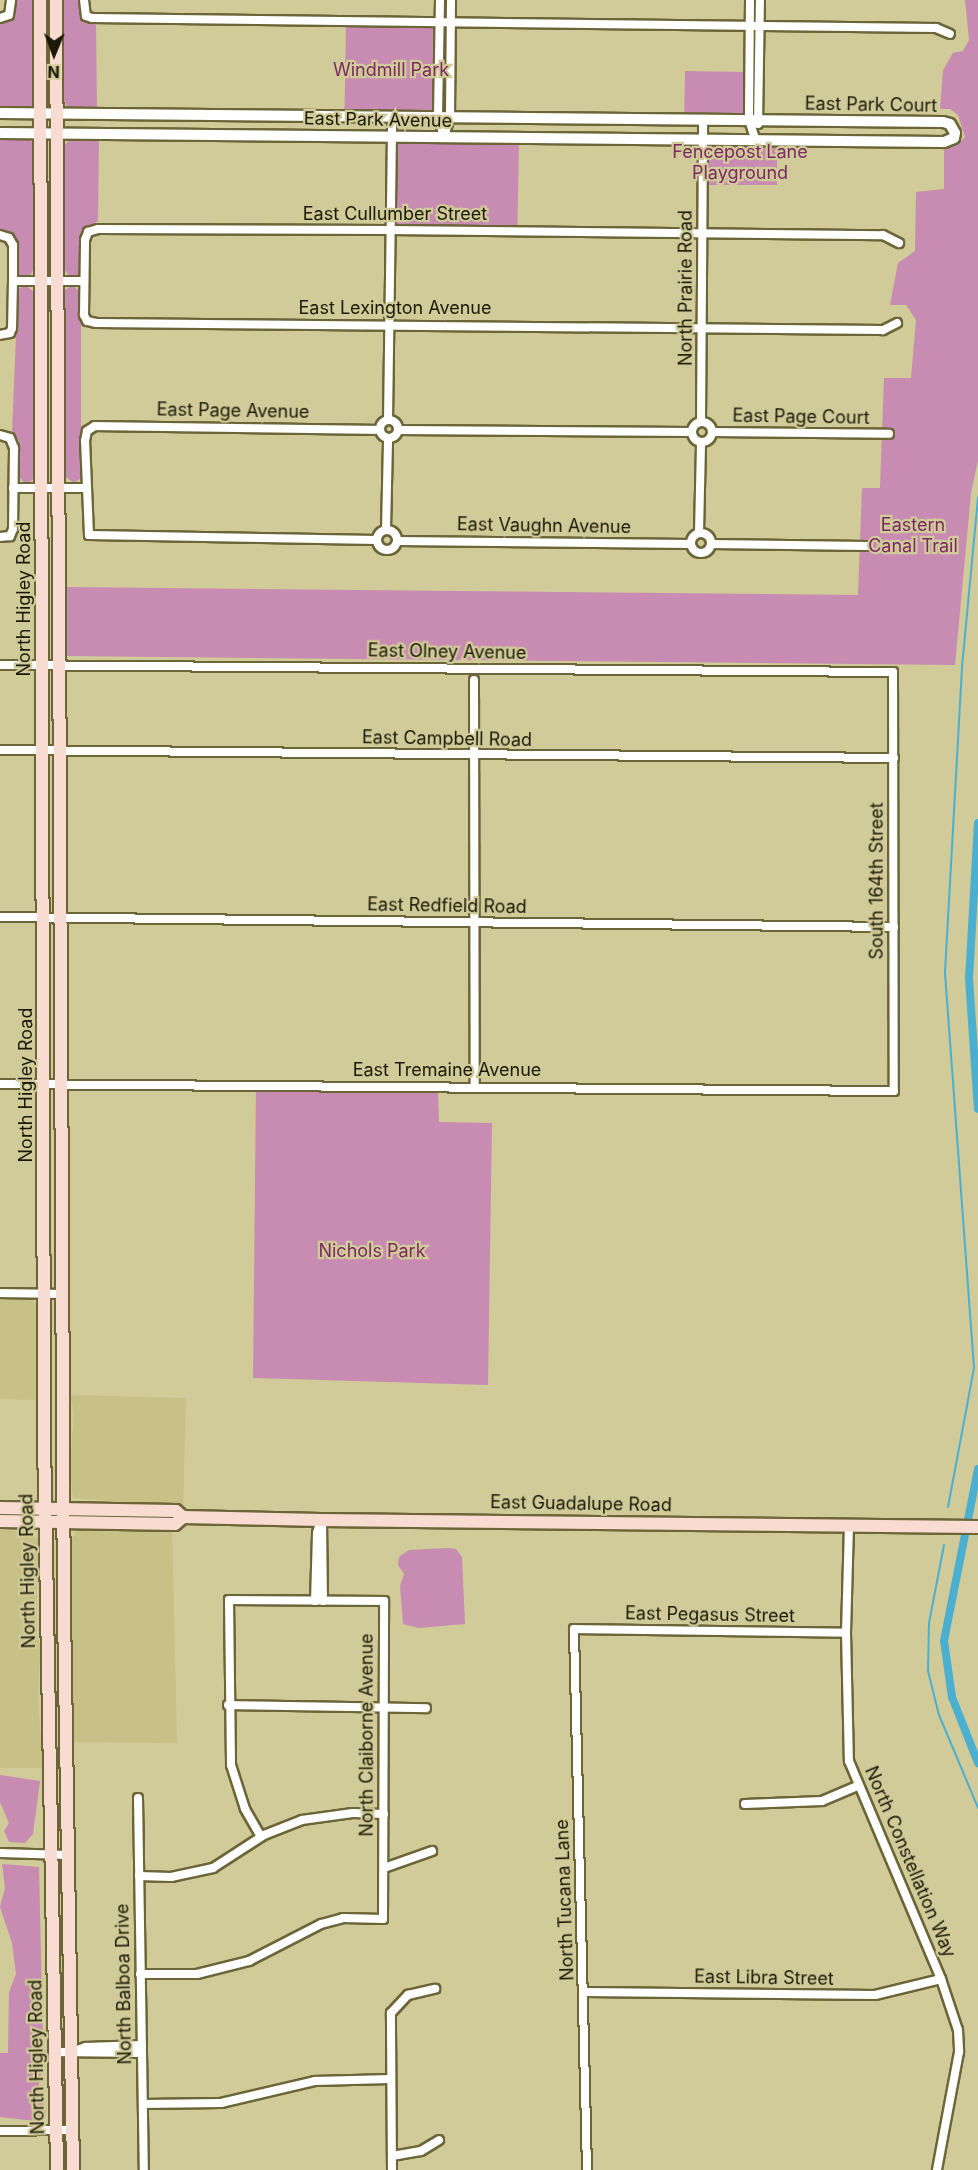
<!DOCTYPE html>
<style>
body{margin:0}
#map{position:relative;width:978px;height:2170px;overflow:hidden;background:#d1ca99;font-family:Inter,sans-serif}
div>[style]{position:absolute}
.built>*{inset:0;background:#c7c087}
.green>*{inset:0;background:#c88bb1;transform-origin:0 0}
.stream>*{height:2px;margin:-1px;padding:0 1px;transform-origin:1px;border-radius:1px;background:#4bb0cf}
.canal>*{height:8px;margin:-4px;padding:0 4px;transform-origin:4px;border-radius:4px;background:#4bb0cf}
.roads{filter:drop-shadow(2px 0 #6b6537) drop-shadow(-2px 0 #6b6537) drop-shadow(0 2px #6b6537) drop-shadow(0 -2px #6b6537)}
.minor>*{height:8px;margin:-4px;padding:0 4px;transform-origin:4px;border-radius:4px;background:#fff}
.minor>.ring{margin:-4px;padding:0;box-sizing:content-box;background:none;border:8px solid #fff;border-radius:50%}
.tertiary>*{height:10px;margin:-5px;padding:0 5px;transform-origin:5px;border-radius:5px;background:#fff}
.secondary>*{height:12px;margin:-6px;padding:0 6px;transform-origin:6px;border-radius:6px;background:#f9dcd1}
span{translate:-50% -50%;white-space:nowrap;text-align:center;line-height:1.15;-webkit-text-stroke:4.5px #d1ca99;paint-order:stroke}
.park-label{font-size:18px;color:#7c2963}
.street-label{font-size:18px;color:#1b1906}
.north{position:absolute;left:24px;top:24px;width:60px;height:60px;-webkit-text-stroke:4px #d1ca99;paint-order:stroke;rotate:181deg;font-size:16px;font-weight:700;line-height:24px;text-align:center;color:#1b1906}
.north::after{content:'';display:block;margin:auto;width:21px;height:27px;background:#1b1906;clip-path:polygon(50% 0,100% 100%,50% 72%,0 100%)}
</style>
<div id="map">
<div class="built">
<div style="clip-path:polygon(0 1298px,31px 1299px,37px 1304px,37px 1400px,0 1399px)"></div>
<div style="clip-path:polygon(70px 1395px,186px 1398px,183px 1506px,73px 1498px,70px 1468px,74px 1413px)"></div>
<div style="clip-path:polygon(79px 1528px,172px 1530px,177px 1743px,73px 1742px,71px 1541px)"></div>
<div style="clip-path:polygon(0 1530px,28px 1531px,38px 1539px,36px 1627px,40px 1649px,38px 1700px,43px 1768px,0 1768px)"></div>
</div>
<div class="green">
<div style="clip-path:polygon(16px 0,34px 0,34px 103px,27px 110px,0 109px,0 24px,11px 20px)"></div>
<div style="clip-path:polygon(64px 0,80px 0,83px 18px,96px 25px,97px 109px,68px 109px,64px 100px)"></div>
<div style="clip-path:polygon(965px 0,978px 0,978px 460px,971px 493px,955px 665px,66px 656px,66px 587px,858px 595px,862px 488px,880px 488px,884px 378px,911px 378px,916px 320px,906px 305px,890px 305px,898px 263px,915px 251px,916px 192px,944px 189px,944px 149px,958px 145px,965px 137px,958px 115px,950px 109px,940px 109px,943px 70px,953px 53px,963px 51px,969px 40px)"></div>
<div style="left:346px;top:26px;width:88px;height:88px;rotate:1deg"></div>
<div style="left:685px;top:71px;width:71px;height:47px;rotate:1deg"></div>
<div style="clip-path:polygon(0 136px,28px 136px,33px 144px,34px 269px,29px 277px,18px 276px,18px 243px,12px 233px,0 230px)"></div>
<div style="left:391px;top:136px;width:128px;height:94px;rotate:1deg"></div>
<div style="clip-path:polygon(72px 137px,99px 137px,98px 221px,85px 228px,80px 238px,78px 276px,69px 276px,64px 269px,64px 146px)"></div>
<div style="left:704px;top:140px;width:73px;height:45px"></div>
<div style="clip-path:polygon(25px 285px,34px 292px,35px 478px,26px 484px,19px 477px,19px 441px,12px 431px,18px 289px)"></div>
<div style="clip-path:polygon(73px 285px,81px 294px,81px 478px,74px 483px,66px 477px,65px 290px)"></div>
<div style="clip-path:polygon(256px 1083px,438px 1090px,439px 1122px,492px 1123px,488px 1385px,253px 1378px)"></div>
<div style="clip-path:polygon(448px 1548px,456px 1549px,462px 1557px,465px 1624px,419px 1628px,403px 1624px,400px 1586px,404px 1574px,398px 1565px,399px 1557px,409px 1550px)"></div>
<div style="clip-path:polygon(0 1775px,40px 1781px,33px 1834px,25px 1843px,9px 1842px,4px 1831px,9px 1823px,0 1802px)"></div>
<div style="clip-path:polygon(2px 1864px,39px 1867px,43px 2043px,38px 2043px,46px 2051px,38px 2088px,46px 2113px,42px 2122px,0 2117px,0 2053px,8px 2053px,9px 1992px,16px 1974px,12px 1943px,0 1907px,5px 1888px)"></div>
</div>
<div class="stream">
<div style="left:948px;top:1507px;width:141px;rotate:-79.4deg"></div>
<div style="left:974px;top:1368px;width:397px;rotate:-94.2deg"></div>
<div style="left:945px;top:972px;width:305px;rotate:-86.8deg"></div>
<div style="left:962px;top:667px;width:171px;rotate:-84.6deg"></div>
<div style="left:944px;top:1545px;width:79px;rotate:100.9deg"></div>
<div style="left:929px;top:1623px;width:48px;rotate:91.2deg"></div>
<div style="left:928px;top:1671px;width:45px;rotate:76deg"></div>
<div style="left:939px;top:1715px;width:101px;rotate:67.2deg"></div>
</div>
<div class="canal">
<div style="left:978px;top:823px;width:155px;rotate:93.3deg"></div>
<div style="left:969px;top:978px;width:131px;rotate:86.1deg"></div>
<div style="left:978px;top:1469px;width:175px;rotate:101.2deg"></div>
<div style="left:944px;top:1641px;width:57px;rotate:81.9deg"></div>
<div style="left:952px;top:1697px;width:71px;rotate:68.5deg"></div>
</div>
<div class="roads">
<div class="minor">
<div style="left:84px;top:0;width:16px;rotate:83deg"></div>
<div style="left:86px;top:16px;width:6px;rotate:18deg"></div>
<div style="left:92px;top:18px;width:844px;rotate:0.68deg"></div>
<div style="left:936px;top:28px;width:15px;rotate:23deg"></div>
<div style="left:440px;top:0;width:117px;rotate:91deg"></div>
<div style="left:438px;top:117px;width:21px;rotate:73deg"></div>
<div style="left:750px;top:0;width:120px;rotate:90.5deg"></div>
<div style="left:749px;top:120px;width:20px;rotate:72deg"></div>
<div style="left:0;top:18px;width:9px;rotate:-18deg"></div>
<div style="left:9px;top:15px;width:15px;rotate:-82deg"></div>
<div style="left:758px;top:124px;width:124px;rotate:-89.1deg"></div>
<div style="left:444px;top:136px;width:20px;rotate:-72deg"></div>
<div style="left:450px;top:117px;width:117px;rotate:-89.5deg"></div>
<div style="left:0;top:235px;width:9px;rotate:18deg"></div>
<div style="left:9px;top:238px;width:8px;rotate:60deg"></div>
<div style="left:13px;top:245px;width:36px;rotate:90deg"></div>
<div style="left:13px;top:281px;width:47px;rotate:91.2deg"></div>
<div style="left:12px;top:328px;width:5px;rotate:112deg"></div>
<div style="left:10px;top:333px;width:10px;rotate:169deg"></div>
<div style="left:13px;top:281px;width:71px"></div>
<div style="left:897px;top:323px;width:16px;rotate:153deg"></div>
<div style="left:883px;top:330px;width:787px;rotate:-179.49deg"></div>
<div style="left:96px;top:323px;width:9px;rotate:-167deg"></div>
<div style="left:87px;top:321px;width:7px;rotate:-117deg"></div>
<div style="left:84px;top:315px;width:75px;rotate:-89.2deg"></div>
<div style="left:85px;top:240px;width:9px;rotate:-69deg"></div>
<div style="left:88px;top:232px;width:10px;rotate:-17deg"></div>
<div style="left:98px;top:229px;width:292px;rotate:0.2deg"></div>
<div style="left:390px;top:230px;width:493px;rotate:0.6deg"></div>
<div style="left:883px;top:235px;width:18px;rotate:27deg"></div>
<div class="ring" style="left:380px;top:420px;width:10px;height:10px"></div>
<div style="left:388px;top:420px;width:303px;rotate:-89.2deg"></div>
<div class="ring" style="left:692px;top:422px;width:12px;height:12px"></div>
<div style="left:701px;top:422px;width:303px;rotate:-89.6deg"></div>
<div style="left:398px;top:430px;width:293px;rotate:0.4deg"></div>
<div style="left:712px;top:432px;width:177px;rotate:0.6deg"></div>
<div style="left:0;top:435px;width:10px;rotate:17deg"></div>
<div style="left:10px;top:438px;width:11px;rotate:68deg"></div>
<div style="left:14px;top:448px;width:81px;rotate:90.7deg"></div>
<div style="left:13px;top:529px;width:8px;rotate:113deg"></div>
<div style="left:10px;top:536px;width:10px;rotate:174deg"></div>
<div style="left:13px;top:488px;width:73px"></div>
<div style="left:386px;top:530px;width:91px;rotate:-88.7deg"></div>
<div class="ring" style="left:377px;top:530px;width:12px;height:12px"></div>
<div class="ring" style="left:691px;top:533px;width:12px;height:12px"></div>
<div style="left:699px;top:533px;width:90px;rotate:-88.7deg"></div>
<div style="left:377px;top:540px;width:288px;rotate:-179deg"></div>
<div style="left:89px;top:535px;width:94px;rotate:-92.4deg"></div>
<div style="left:85px;top:441px;width:10px;rotate:-79deg"></div>
<div style="left:87px;top:431px;width:9px;rotate:-32deg"></div>
<div style="left:95px;top:426px;width:284px;rotate:0.8deg"></div>
<div style="left:397px;top:541px;width:293px;rotate:0.6deg"></div>
<div style="left:711px;top:544px;width:156px;rotate:0.7deg"></div>
<div style="left:0;top:665px;width:893px;rotate:0.45deg"></div>
<div style="left:893px;top:672px;width:419px;rotate:89.9deg"></div>
<div style="left:894px;top:1091px;width:894px;rotate:-179.55deg"></div>
<div style="left:474px;top:680px;width:407px;rotate:89.9deg"></div>
<div style="left:0;top:750px;width:894px;rotate:0.51deg"></div>
<div style="left:0;top:917px;width:894px;rotate:0.64deg"></div>
<div style="left:0;top:1293px;width:61px;rotate:0.9deg"></div>
<div style="left:322px;top:1521px;width:80px;rotate:89.3deg"></div>
<div style="left:849px;top:1525px;width:108px;rotate:91.6deg"></div>
<div style="left:846px;top:1633px;width:128px;rotate:88.7deg"></div>
<div style="left:849px;top:1761px;width:237px;rotate:67.1deg"></div>
<div style="left:941px;top:1979px;width:54px;rotate:71.6deg"></div>
<div style="left:958px;top:2030px;width:22px;rotate:87deg"></div>
<div style="left:959px;top:2052px;width:120px;rotate:100.6deg"></div>
<div style="left:315px;top:1601px;width:68px;rotate:-88.3deg"></div>
<div style="left:317px;top:1533px;width:14px;rotate:-73deg"></div>
<div style="left:228px;top:1705px;width:198px;rotate:0.9deg"></div>
<div style="left:138px;top:1798px;width:372px;rotate:89.1deg"></div>
<div style="left:745px;top:1804px;width:77px;rotate:-2.2deg"></div>
<div style="left:822px;top:1801px;width:39px;rotate:-23deg"></div>
<div style="left:0;top:1853px;width:68px;rotate:1.7deg"></div>
<div style="left:384px;top:1868px;width:51px;rotate:-19.5deg"></div>
<div style="left:139px;top:1876px;width:32px;rotate:2deg"></div>
<div style="left:171px;top:1877px;width:43px;rotate:-12.1deg"></div>
<div style="left:213px;top:1868px;width:61px;rotate:-32.9deg"></div>
<div style="left:264px;top:1835px;width:41px;rotate:-21.5deg"></div>
<div style="left:302px;top:1820px;width:51px;rotate:-7.8deg"></div>
<div style="left:353px;top:1813px;width:31px;rotate:2deg"></div>
<div style="left:140px;top:1974px;width:57px"></div>
<div style="left:197px;top:1974px;width:54px;rotate:-14deg"></div>
<div style="left:249px;top:1961px;width:81px;rotate:-27.2deg"></div>
<div style="left:321px;top:1924px;width:23px;rotate:-15deg"></div>
<div style="left:343px;top:1918px;width:40px;rotate:1.4deg"></div>
<div style="left:383px;top:1919px;width:318px;rotate:-89.8deg"></div>
<div style="left:384px;top:1601px;width:155px;rotate:-179.6deg"></div>
<div style="left:229px;top:1600px;width:165px;rotate:89.3deg"></div>
<div style="left:231px;top:1765px;width:46px;rotate:72.3deg"></div>
<div style="left:245px;top:1809px;width:32px;rotate:60deg"></div>
<div style="left:585px;top:1992px;width:290px;rotate:0.6deg"></div>
<div style="left:875px;top:1995px;width:68px;rotate:-13.6deg"></div>
<div style="left:55px;top:2052px;width:87px;rotate:0.7deg"></div>
<div style="left:72px;top:2052px;width:15px;rotate:-20deg"></div>
<div style="left:86px;top:2047px;width:56px;rotate:-2deg"></div>
<div style="left:143px;top:2104px;width:78px;rotate:-0.7deg"></div>
<div style="left:221px;top:2103px;width:97px;rotate:-13.2deg"></div>
<div style="left:315px;top:2081px;width:75px;rotate:-1.5deg"></div>
<div style="left:0;top:2131px;width:73px;rotate:-0.8deg"></div>
<div style="left:392px;top:2156px;width:29px;rotate:-10deg"></div>
<div style="left:421px;top:2151px;width:21px;rotate:-31deg"></div>
<div style="left:392px;top:2170px;width:157px;rotate:-90.4deg"></div>
<div style="left:391px;top:2013px;width:25px;rotate:-47deg"></div>
<div style="left:408px;top:1995px;width:28px;rotate:-13deg"></div>
<div style="left:587px;top:2170px;width:541px;rotate:-91.38deg"></div>
<div style="left:574px;top:1629px;width:272px;rotate:0.8deg"></div>
</div>
<div class="tertiary">
<div style="left:0;top:113px;width:943px;rotate:0.55deg"></div>
<div style="left:943px;top:122px;width:7px;rotate:16deg"></div>
<div style="left:950px;top:124px;width:10px;rotate:61deg"></div>
<div style="left:955px;top:133px;width:5px;rotate:101deg"></div>
<div style="left:954px;top:138px;width:11px;rotate:158deg"></div>
<div style="left:944px;top:142px;width:944px;rotate:-179.45deg"></div>
</div>
<div class="secondary">
<div style="left:40px;top:0;width:1439px;rotate:89.84deg"></div>
<div style="left:44px;top:1439px;width:731px;rotate:88.98deg"></div>
<div style="left:56px;top:0;width:1610px;rotate:89.72deg"></div>
<div style="left:64px;top:1610px;width:560px;rotate:89.08deg"></div>
<div style="left:0;top:1508px;width:176px;rotate:1deg"></div>
<div style="left:176px;top:1511px;width:9px;rotate:41deg"></div>
<div style="left:183px;top:1517px;width:138px;rotate:1.2deg"></div>
<div style="left:321px;top:1520px;width:657px;rotate:0.61deg"></div>
<div style="left:0;top:1521px;width:175px;rotate:1deg"></div>
<div style="left:175px;top:1524px;width:11px;rotate:-41deg"></div>
</div>
</div>
<div class="park-label">
<span style="left:391px;top:70px">Windmill Park</span>
<span style="left:740px;top:163px">Fencepost Lane<br>Playground</span>
<span style="left:913px;top:536px">Eastern<br>Canal Trail</span>
<span style="left:372px;top:1251px">Nichols Park</span>
</div>
<div class="street-label">
<span style="left:871px;top:105px;rotate:1deg">East Park Court</span>
<span style="left:378px;top:120px;rotate:1deg">East Park Avenue</span>
<span style="left:395px;top:214px">East Cullumber Street</span>
<span style="left:686px;top:288px;rotate:-90deg">North Prairie Road</span>
<span style="left:395px;top:308px">East Lexington Avenue</span>
<span style="left:233px;top:411px;rotate:1deg">East Page Avenue</span>
<span style="left:801px;top:417px;rotate:1deg">East Page Court</span>
<span style="left:544px;top:526px;rotate:1deg">East Vaughn Avenue</span>
<span style="left:24px;top:599px;rotate:-90deg">North Higley Road</span>
<span style="left:447px;top:652px;rotate:1deg">East Olney Avenue</span>
<span style="left:447px;top:739px;rotate:1deg">East Campbell Road</span>
<span style="left:877px;top:881px;rotate:-90deg">South 164th Street</span>
<span style="left:447px;top:906px;rotate:1deg">East Redfield Road</span>
<span style="left:447px;top:1070px">East Tremaine Avenue</span>
<span style="left:26px;top:1085px;rotate:-90deg">North Higley Road</span>
<span style="left:581px;top:1504px;rotate:1deg">East Guadalupe Road</span>
<span style="left:28px;top:1571px;rotate:-91deg">North Higley Road</span>
<span style="left:710px;top:1615px;rotate:1deg">East Pegasus Street</span>
<span style="left:367px;top:1735px;rotate:-90deg">North Claiborne Avenue</span>
<span style="left:910px;top:1862px;rotate:67deg">North Constellation Way</span>
<span style="left:565px;top:1900px;rotate:-92deg">North Tucana Lane</span>
<span style="left:764px;top:1978px;rotate:1deg">East Libra Street</span>
<span style="left:124px;top:1984px;rotate:-91deg">North Balboa Drive</span>
<span style="left:37px;top:2057px;rotate:-91deg">North Higley Road</span>
</div>
<div class="north">N</div>
</div>
